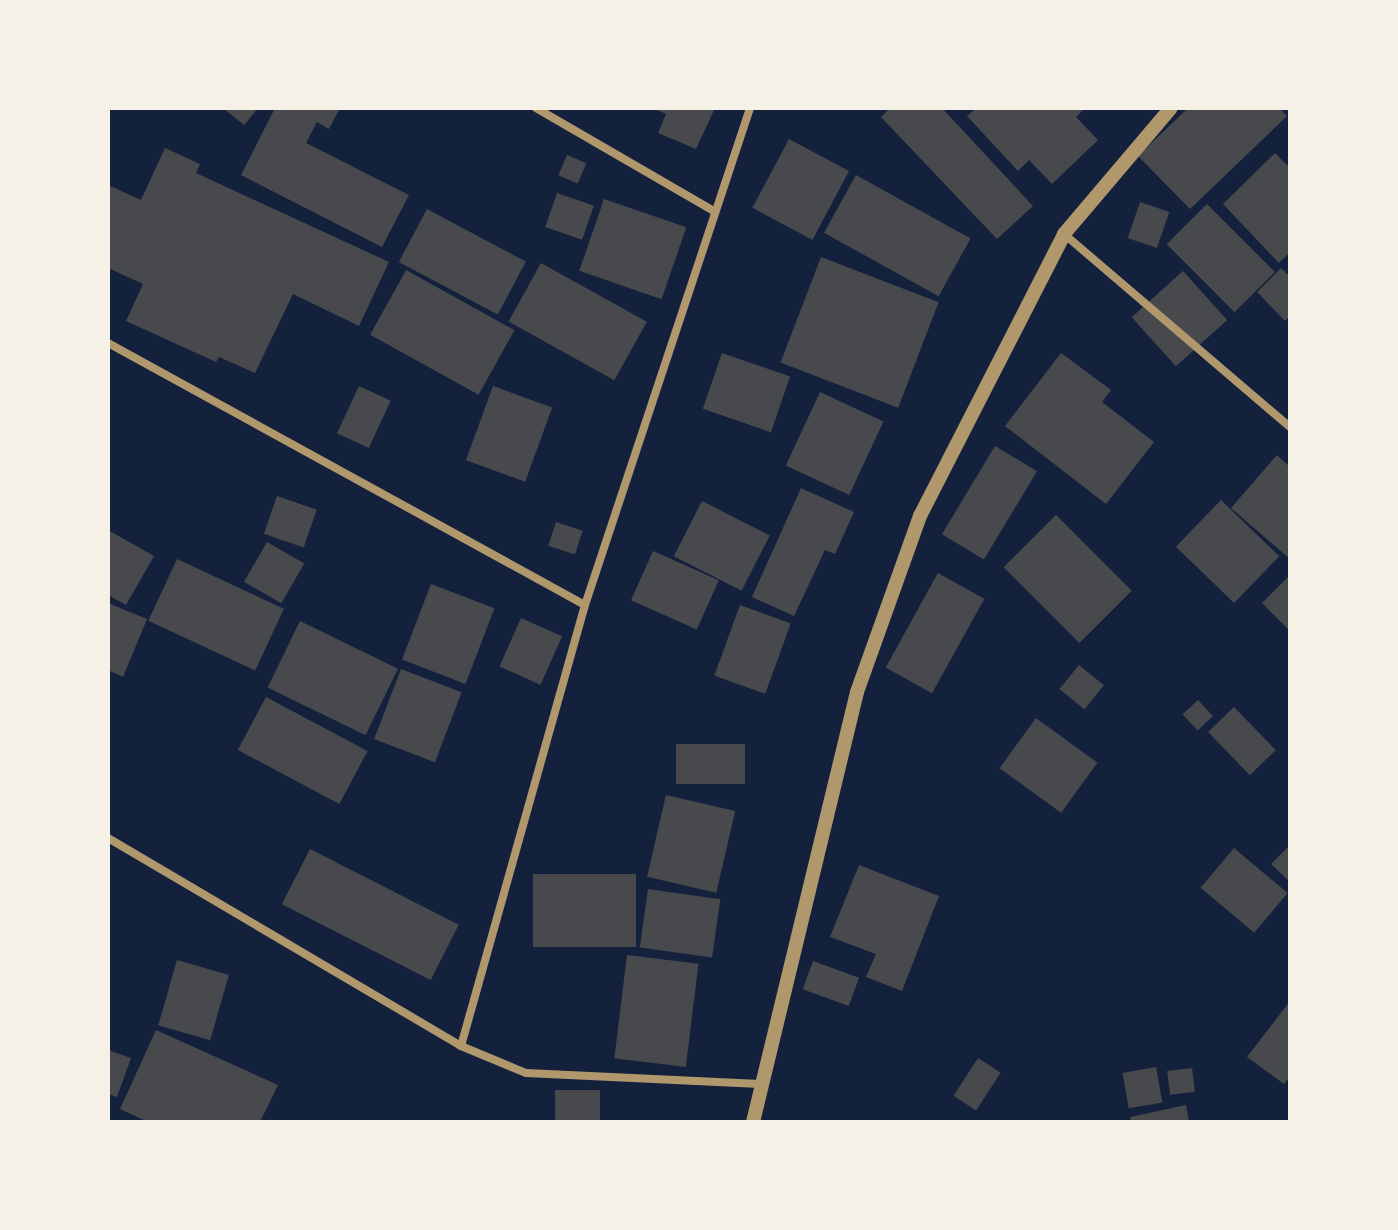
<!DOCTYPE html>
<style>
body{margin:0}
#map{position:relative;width:1398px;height:1230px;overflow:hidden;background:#14213d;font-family:Signika,sans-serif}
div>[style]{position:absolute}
.building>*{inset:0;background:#48494c;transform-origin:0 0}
.minor>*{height:8px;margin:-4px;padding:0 4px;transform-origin:4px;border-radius:4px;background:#b1986c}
.tertiary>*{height:14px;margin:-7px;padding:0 7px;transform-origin:7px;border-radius:7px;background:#b1986c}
span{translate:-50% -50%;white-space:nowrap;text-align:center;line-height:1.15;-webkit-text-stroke:8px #f6f1e7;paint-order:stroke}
.frame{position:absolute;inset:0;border:110px solid #f6f1e7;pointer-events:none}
</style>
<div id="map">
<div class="building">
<div style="clip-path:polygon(223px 108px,258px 108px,244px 125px)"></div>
<div style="clip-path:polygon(275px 108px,340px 108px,329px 129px,317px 122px,306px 143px,409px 195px,382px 247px,241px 175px)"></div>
<div style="clip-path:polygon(653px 108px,715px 108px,696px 149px,658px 133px,666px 114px)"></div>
<div style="clip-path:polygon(890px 108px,942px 108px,1033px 206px,997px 239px,881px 117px)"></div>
<div style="clip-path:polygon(976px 108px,1085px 108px,1076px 117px,1098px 140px,1052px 184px,1029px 160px,1018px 171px,967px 116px)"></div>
<div style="clip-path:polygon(1188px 108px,1279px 108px,1287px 116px,1190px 209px,1138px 156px)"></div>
<div style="left:789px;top:139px;width:68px;height:78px;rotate:28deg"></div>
<div style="clip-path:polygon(165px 148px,200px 164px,196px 173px,389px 262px,359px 326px,293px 294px,255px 373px,219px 357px,216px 362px,126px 321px,143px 284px,108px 268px,108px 185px,141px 200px)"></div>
<div style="clip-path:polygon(1275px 153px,1290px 168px,1290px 252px,1279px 263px,1223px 204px)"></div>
<div style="left:567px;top:155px;width:21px;height:22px;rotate:23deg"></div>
<div style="left:856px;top:175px;width:131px;height:66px;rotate:29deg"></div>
<div style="left:557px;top:193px;width:39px;height:36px;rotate:19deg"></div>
<div style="left:604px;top:199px;width:87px;height:76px;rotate:19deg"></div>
<div style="left:1140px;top:202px;width:31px;height:38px;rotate:19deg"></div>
<div style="left:1207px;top:204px;width:96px;height:57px;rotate:45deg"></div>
<div style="left:427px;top:209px;width:112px;height:60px;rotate:28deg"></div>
<div style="left:821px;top:257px;width:126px;height:113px;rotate:21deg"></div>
<div style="left:541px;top:263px;width:121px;height:67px;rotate:29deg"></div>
<div style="clip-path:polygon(1281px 268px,1290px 277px,1290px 316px,1285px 321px,1257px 292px)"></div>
<div style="left:406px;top:270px;width:124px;height:74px;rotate:29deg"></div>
<div style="left:1183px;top:271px;width:66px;height:69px;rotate:48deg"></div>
<div style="left:722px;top:353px;width:72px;height:59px;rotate:19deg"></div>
<div style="clip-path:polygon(1061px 353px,1111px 390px,1102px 402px,1154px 442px,1106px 504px,1005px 426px)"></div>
<div style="left:359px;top:386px;width:35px;height:52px;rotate:25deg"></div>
<div style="left:493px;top:386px;width:63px;height:79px;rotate:20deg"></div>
<div style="left:820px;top:392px;width:70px;height:81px;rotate:25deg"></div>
<div style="left:995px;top:446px;width:49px;height:103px;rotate:31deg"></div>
<div style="clip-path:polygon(1277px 455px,1290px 467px,1290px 559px,1231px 508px)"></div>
<div style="clip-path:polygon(801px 488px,854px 512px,835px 554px,825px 550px,794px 616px,752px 597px)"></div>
<div style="left:277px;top:496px;width:42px;height:40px;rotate:19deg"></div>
<div style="left:1221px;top:500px;width:81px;height:65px;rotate:44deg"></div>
<div style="left:702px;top:501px;width:76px;height:62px;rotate:27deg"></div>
<div style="left:1056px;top:515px;width:107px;height:74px;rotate:45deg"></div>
<div style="left:556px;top:522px;width:28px;height:25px;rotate:18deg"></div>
<div style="clip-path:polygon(108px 530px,154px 556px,126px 605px,108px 595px)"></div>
<div style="left:267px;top:542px;width:43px;height:46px;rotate:30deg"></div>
<div style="left:653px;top:551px;width:72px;height:54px;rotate:24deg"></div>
<div style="left:177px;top:559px;width:118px;height:68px;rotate:25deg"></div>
<div style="left:938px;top:573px;width:53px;height:108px;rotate:29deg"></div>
<div style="clip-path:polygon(1290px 575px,1290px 631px,1262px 603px)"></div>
<div style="left:431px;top:584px;width:68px;height:81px;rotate:21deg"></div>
<div style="clip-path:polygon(108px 603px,147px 619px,123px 677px,108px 670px)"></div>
<div style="left:740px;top:605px;width:54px;height:75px;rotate:20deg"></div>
<div style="left:521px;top:618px;width:45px;height:53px;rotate:24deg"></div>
<div style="left:300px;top:621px;width:109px;height:74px;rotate:26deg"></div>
<div style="left:1079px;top:665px;width:32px;height:31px;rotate:39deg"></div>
<div style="left:401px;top:669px;width:65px;height:75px;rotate:21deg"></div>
<div style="left:266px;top:697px;width:115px;height:60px;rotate:28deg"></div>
<div style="left:1198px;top:700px;width:22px;height:21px;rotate:47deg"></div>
<div style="left:1234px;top:707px;width:60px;height:36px;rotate:46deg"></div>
<div style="left:1036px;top:718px;width:76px;height:62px;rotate:36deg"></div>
<div style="left:676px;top:744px;width:69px;height:40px"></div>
<div style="left:666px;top:795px;width:71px;height:84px;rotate:13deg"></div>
<div style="clip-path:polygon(1290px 845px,1290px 882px,1271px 864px)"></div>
<div style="left:1234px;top:848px;width:70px;height:52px;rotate:40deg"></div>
<div style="left:310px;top:849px;width:167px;height:62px;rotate:27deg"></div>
<div style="clip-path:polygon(859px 865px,939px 896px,902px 991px,866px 977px,876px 954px,830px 937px)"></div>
<div style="left:533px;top:874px;width:103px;height:73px"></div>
<div style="left:648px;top:889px;width:73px;height:59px;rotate:8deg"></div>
<div style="left:627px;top:955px;width:72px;height:104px;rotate:7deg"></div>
<div style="left:177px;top:960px;width:54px;height:68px;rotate:16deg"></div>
<div style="left:813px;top:961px;width:49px;height:30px;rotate:20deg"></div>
<div style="clip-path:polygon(1290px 1001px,1290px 1076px,1284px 1084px,1247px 1057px)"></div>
<div style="clip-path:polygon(156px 1030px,278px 1085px,260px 1122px,148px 1122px,120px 1109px)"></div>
<div style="clip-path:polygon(108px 1050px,131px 1058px,117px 1097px,108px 1094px)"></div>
<div style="left:978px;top:1058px;width:27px;height:45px;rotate:33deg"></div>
<div style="left:1156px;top:1067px;width:36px;height:34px;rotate:80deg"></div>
<div style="left:1192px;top:1068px;width:24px;height:25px;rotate:83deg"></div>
<div style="left:555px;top:1090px;width:45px;height:32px"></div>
<div style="clip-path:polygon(1186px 1105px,1189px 1122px,1131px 1122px,1130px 1117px)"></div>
</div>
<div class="minor">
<div style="left:536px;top:108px;width:206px;rotate:30.1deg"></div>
<div style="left:1064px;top:234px;width:297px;rotate:40.5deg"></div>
<div style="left:108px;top:343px;width:544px;rotate:28.78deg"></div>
<div style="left:108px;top:838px;width:410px;rotate:30.5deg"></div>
<div style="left:461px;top:1046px;width:70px;rotate:22.6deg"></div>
<div style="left:526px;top:1073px;width:234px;rotate:2.7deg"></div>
<div style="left:461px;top:1046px;width:458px;rotate:-74.3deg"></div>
<div style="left:585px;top:605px;width:524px;rotate:-71.63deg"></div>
</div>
<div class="tertiary">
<div style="left:753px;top:1122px;width:442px;rotate:-76.4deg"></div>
<div style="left:857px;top:692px;width:187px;rotate:-70.3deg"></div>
<div style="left:920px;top:516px;width:317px;rotate:-62.9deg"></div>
<div style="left:1064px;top:234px;width:165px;rotate:-49.7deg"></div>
</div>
<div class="frame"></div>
</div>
